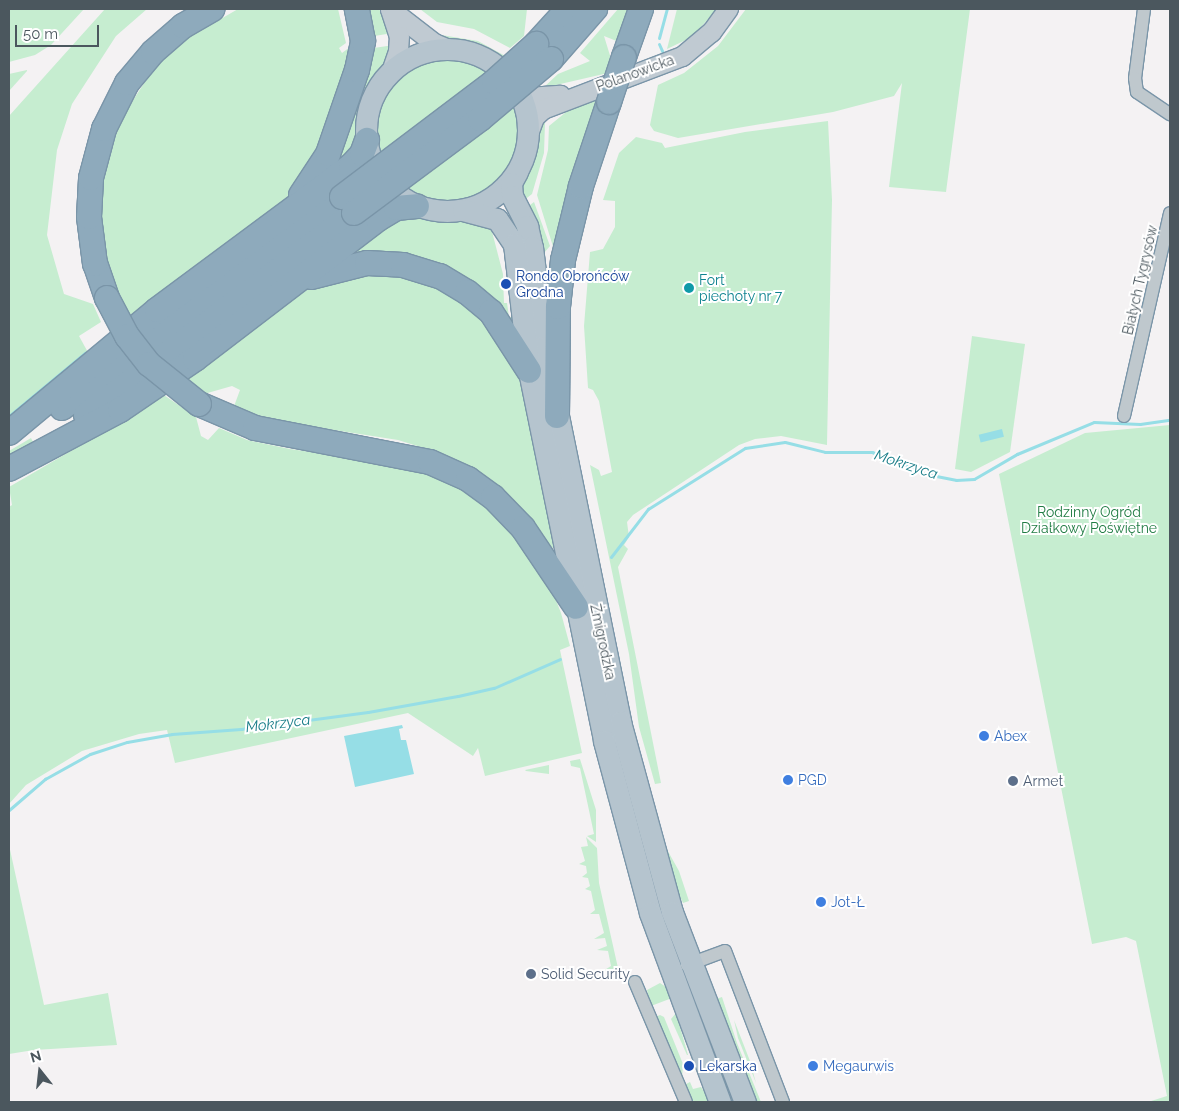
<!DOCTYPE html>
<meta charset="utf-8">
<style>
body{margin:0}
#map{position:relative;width:1179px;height:1111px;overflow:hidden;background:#f4f2f3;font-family:Raleway,sans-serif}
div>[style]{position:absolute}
.green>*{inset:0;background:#c6edd0}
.round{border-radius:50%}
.water>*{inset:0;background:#96dee6;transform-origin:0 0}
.stream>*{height:3px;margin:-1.5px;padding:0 1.5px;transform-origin:1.5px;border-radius:1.5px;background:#96dee6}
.roads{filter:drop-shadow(1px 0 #7a95a8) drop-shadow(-1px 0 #7a95a8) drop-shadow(0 1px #7a95a8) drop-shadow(0 -1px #7a95a8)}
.street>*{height:12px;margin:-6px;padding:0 6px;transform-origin:6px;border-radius:6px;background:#bfc8cd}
.secondary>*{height:19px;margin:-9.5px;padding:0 9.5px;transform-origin:9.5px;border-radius:9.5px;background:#c0cad2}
.primary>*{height:21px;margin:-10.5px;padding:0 10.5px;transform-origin:10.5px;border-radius:10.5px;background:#b5c4ce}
.primary>.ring{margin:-10.5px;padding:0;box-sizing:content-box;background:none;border:21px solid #b5c4ce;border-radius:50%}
.highway>*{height:24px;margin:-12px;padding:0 12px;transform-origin:12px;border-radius:12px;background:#8eaabc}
.bridges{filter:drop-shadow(1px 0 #7a95a8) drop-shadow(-1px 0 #7a95a8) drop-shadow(0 1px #7a95a8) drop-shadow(0 -1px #7a95a8)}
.highway-bridge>*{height:24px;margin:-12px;padding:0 12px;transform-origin:12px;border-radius:12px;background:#8eaabc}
.dots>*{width:14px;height:14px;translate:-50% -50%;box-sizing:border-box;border:2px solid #fff;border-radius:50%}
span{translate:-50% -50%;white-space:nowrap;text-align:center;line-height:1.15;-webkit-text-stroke:4px #fff;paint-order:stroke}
.street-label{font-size:14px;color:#4b575e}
.transit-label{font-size:14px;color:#164399}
.left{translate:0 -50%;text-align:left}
.culture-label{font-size:14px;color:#0d838f}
.park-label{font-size:14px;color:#207c43}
.shop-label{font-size:14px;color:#366cbe}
.service-label{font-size:14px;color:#4e5e75}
.water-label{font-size:15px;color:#177c87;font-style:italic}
.frame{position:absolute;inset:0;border:10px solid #4b575e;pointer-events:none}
.north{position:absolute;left:15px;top:1046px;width:50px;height:50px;-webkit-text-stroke:4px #fff;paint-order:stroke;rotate:344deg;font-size:14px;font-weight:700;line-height:20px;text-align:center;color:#4b575e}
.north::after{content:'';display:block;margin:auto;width:18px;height:22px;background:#4b575e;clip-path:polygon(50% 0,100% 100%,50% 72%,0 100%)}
.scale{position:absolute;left:15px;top:25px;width:84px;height:22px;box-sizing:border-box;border:2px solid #4b575e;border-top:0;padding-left:6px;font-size:15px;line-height:18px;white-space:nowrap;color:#4b575e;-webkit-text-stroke:4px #fff;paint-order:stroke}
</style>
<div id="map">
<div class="green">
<div style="clip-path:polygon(9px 9px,84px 9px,51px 45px,35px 55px,9px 62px)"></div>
<div style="clip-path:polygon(105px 9px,147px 9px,116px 36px,72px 104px,57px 150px,47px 235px,64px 294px,93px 304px,101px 322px,79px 336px,90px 356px,9px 424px,9px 116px)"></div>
<div style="clip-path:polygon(238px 9px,338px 9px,346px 43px,339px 48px,342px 53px,350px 47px,356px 50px,325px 146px,294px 195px,131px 321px,111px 276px,104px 253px,101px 217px,103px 181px,120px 120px,158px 62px,188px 38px)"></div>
<div style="clip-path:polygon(363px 9px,379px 9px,393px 33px,368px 37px)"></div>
<div style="clip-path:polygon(420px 9px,527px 9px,524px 36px,510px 48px,474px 29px,437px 22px)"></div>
<div style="clip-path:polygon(618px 9px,630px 9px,619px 42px,604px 36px,612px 62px,608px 73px,543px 88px,558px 74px,590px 61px,580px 53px)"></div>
<div style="clip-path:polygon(677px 9px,717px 9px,692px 37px,667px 49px)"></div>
<div style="clip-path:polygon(746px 9px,970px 9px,946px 192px,889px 187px,902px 83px,894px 96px,833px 112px,678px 138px,654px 131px,650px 125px,658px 85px,684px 73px,718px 46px)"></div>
<div style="clip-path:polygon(429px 33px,478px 41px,509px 58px,503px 61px,478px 47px,448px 41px)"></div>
<div style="clip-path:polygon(394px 45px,386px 66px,375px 79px,363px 103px,358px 143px,319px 183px,367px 49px)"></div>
<div class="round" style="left:375px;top:58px;width:144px;height:144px"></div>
<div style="clip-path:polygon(27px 70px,27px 71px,9px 91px,9px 74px)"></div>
<div style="clip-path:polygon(603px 98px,566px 209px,552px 294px,548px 291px,548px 283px,552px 282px,551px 271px,554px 269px,553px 262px,550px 262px,555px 253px,537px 195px,548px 150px,549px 126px,571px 108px)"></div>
<div style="clip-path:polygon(540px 120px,545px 123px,544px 153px,532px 194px,523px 201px,519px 184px,533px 154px)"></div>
<div style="clip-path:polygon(828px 121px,832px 200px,827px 445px,781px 436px,755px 439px,739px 445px,633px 515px,627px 522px,629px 537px,624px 545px,628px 549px,618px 567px,661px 783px,655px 784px,639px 727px,629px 654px,590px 465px,599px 470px,601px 476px,612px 472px,599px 401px,593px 390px,588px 388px,584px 326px,590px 252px,603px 249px,615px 227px,615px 201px,603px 200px,619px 153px,636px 137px,662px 143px,665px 148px,745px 132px)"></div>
<div style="clip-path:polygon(534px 202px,550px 246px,544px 253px,526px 208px)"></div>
<div style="clip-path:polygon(416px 214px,444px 220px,489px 220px,503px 274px,504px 303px,507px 303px,509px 317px,516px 317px,522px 344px,478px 291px,331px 262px,384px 222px)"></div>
<div style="clip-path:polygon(384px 268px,465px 296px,517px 359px,558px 546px,551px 548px,525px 514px,497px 486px,440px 453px,398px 440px,270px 420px,233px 409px,240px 390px,232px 386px,204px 394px,182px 378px,298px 290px)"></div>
<div style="clip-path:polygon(972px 336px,1025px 344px,1010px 452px,971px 472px,955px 469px)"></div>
<div style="clip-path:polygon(161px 393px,196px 417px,201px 436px,208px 440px,219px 428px,247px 440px,290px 449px,399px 465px,440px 476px,494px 512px,509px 525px,552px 590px,561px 613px,570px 646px,560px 650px,582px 753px,485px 776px,478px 748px,473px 756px,408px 713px,175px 763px,167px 730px,139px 734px,82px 751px,26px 785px,9px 804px,9px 507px,12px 505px,9px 487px,100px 434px)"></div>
<div style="clip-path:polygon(1170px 425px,1170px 1102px,1148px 1102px,1167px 1096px,1136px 941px,1126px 937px,1092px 944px,999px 474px,1085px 433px)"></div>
<div style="clip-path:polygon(31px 438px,33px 442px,9px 457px,9px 451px)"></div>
<div style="clip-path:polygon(629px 732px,634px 732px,665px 846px,679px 871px,689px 901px,683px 903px,665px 864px)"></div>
<div style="clip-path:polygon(580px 759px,596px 810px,596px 842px,587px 836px,594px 834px,580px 768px,571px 766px,570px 761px)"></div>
<div style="clip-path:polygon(549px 765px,549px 774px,526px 771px,525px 770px)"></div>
<div style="clip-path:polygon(586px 837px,597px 848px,599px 883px,618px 968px,603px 971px,611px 966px,608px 951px,597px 950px,607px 946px,605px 938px,594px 939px,604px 933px,599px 914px,590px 914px,595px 910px,591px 891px,585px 889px,590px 886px,588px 878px,582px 877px,587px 873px,586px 866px,579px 864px,585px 861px,581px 847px,588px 846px)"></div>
<div style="clip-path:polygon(9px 845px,44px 1005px,108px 993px,117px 1045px,34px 1050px,9px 1054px)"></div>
<div style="clip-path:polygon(660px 983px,666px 987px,672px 998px,651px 1006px,647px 990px)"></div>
<div style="clip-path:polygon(722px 997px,737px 1043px,761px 1102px,757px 1102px,716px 999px)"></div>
<div style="clip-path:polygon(676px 1013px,688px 1055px,687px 1055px,671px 1019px)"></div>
<div style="clip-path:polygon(660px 1015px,664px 1017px,683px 1064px,682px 1078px,655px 1017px)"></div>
<div style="clip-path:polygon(734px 1020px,750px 1061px,756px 1083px,738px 1038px)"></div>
<div style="clip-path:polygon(690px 1082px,693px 1089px,701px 1087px,711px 1102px,691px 1102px,684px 1085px)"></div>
</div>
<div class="water">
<div style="left:1002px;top:429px;width:8px;height:24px;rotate:76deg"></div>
<div style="clip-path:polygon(402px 725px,403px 728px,399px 729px,401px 740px,406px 740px,414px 774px,355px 787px,344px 736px)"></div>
</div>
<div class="stream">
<div style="left:659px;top:38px;width:30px;rotate:-75deg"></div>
<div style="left:659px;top:44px;width:10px;rotate:66deg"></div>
<div style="left:9px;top:416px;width:99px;rotate:-39.7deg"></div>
<div style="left:611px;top:557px;width:61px;rotate:-52.4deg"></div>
<div style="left:648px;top:509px;width:115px;rotate:-32.2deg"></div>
<div style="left:745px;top:448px;width:40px;rotate:-8.5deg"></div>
<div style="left:785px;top:442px;width:41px;rotate:14deg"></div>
<div style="left:825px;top:452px;width:47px"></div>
<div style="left:872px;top:452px;width:58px;rotate:22.2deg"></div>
<div style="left:926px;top:474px;width:31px;rotate:11deg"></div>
<div style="left:956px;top:480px;width:18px;rotate:-3deg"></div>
<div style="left:974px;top:479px;width:50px;rotate:-30.2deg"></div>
<div style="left:1017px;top:454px;width:83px;rotate:-22.6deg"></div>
<div style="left:1094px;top:422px;width:46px;rotate:2.5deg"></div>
<div style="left:1140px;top:424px;width:30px;rotate:-8deg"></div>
<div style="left:9px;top:810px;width:48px;rotate:-40.7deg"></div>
<div style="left:45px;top:779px;width:51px;rotate:-29.1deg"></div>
<div style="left:90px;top:754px;width:39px;rotate:-18deg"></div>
<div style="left:127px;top:742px;width:46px;rotate:-10.1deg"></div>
<div style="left:172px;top:734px;width:69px;rotate:-4.1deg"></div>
<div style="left:241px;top:729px;width:128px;rotate:-7.6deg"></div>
<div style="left:368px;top:712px;width:91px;rotate:-10.1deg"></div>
<div style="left:458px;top:696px;width:37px;rotate:-13deg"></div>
<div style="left:494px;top:688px;width:72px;rotate:-23.7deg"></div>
</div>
<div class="roads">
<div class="street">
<div style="left:1144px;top:9px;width:70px;rotate:97.4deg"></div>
<div style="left:1135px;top:78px;width:14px;rotate:82deg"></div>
<div style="left:1137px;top:92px;width:40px;rotate:34deg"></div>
<div style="left:1124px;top:416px;width:208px;rotate:-77.2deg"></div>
<div style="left:687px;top:965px;width:40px;rotate:-20.2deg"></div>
<div style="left:725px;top:951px;width:162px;rotate:69deg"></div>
<div style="left:635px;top:982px;width:130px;rotate:67deg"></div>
</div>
<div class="secondary">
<div style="left:390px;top:9px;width:56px;rotate:37.7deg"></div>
<div style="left:434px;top:43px;width:15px;rotate:23deg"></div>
<div style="left:390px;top:9px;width:28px;rotate:72deg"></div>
<div style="left:399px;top:36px;width:15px;rotate:94deg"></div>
<div style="left:398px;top:51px;width:21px;rotate:109deg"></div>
<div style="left:518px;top:90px;width:12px;rotate:35deg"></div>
<div style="left:528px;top:97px;width:32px;rotate:-4deg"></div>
<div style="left:529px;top:131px;width:15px;rotate:-70deg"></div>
<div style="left:534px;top:117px;width:12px;rotate:-42deg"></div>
<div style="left:543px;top:109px;width:149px;rotate:-20.9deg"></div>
<div style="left:682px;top:56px;width:38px;rotate:-40deg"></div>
<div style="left:711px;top:32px;width:29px;rotate:-54deg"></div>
</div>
<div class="primary">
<div class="ring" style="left:366px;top:49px;width:141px;height:141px"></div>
<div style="left:517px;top:172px;width:13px;rotate:119deg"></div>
<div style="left:511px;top:183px;width:13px;rotate:86deg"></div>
<div style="left:512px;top:196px;width:34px;rotate:63deg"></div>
<div style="left:527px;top:226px;width:22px;rotate:77deg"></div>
<div style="left:532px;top:247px;width:101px;rotate:83.2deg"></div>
<div style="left:544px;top:347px;width:383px;rotate:78.5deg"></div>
<div style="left:620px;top:722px;width:197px;rotate:74.7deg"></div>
<div style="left:672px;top:912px;width:204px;rotate:69deg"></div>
<div style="left:463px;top:210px;width:35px;rotate:15deg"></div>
<div style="left:497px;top:219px;width:30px;rotate:56deg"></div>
<div style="left:514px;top:244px;width:128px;rotate:83.3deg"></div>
<div style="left:529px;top:371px;width:378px;rotate:78.5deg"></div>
<div style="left:604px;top:741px;width:178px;rotate:75deg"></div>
<div style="left:650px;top:913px;width:202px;rotate:69.7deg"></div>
</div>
<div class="highway">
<div style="left:536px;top:44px;width:47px;rotate:-47.6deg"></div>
<div style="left:624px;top:57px;width:51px;rotate:-70.5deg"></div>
<div style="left:551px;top:59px;width:67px;rotate:-48.7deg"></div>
<div style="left:301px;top:195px;width:49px;rotate:-56.6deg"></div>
<div style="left:328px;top:154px;width:89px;rotate:-71deg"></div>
<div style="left:357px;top:70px;width:30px;rotate:-78deg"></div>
<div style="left:363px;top:41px;width:33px;rotate:-101deg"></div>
<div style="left:311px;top:277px;width:58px;rotate:-14deg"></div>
<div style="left:367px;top:263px;width:36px;rotate:3deg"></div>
<div style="left:403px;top:265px;width:39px;rotate:17deg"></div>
<div style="left:440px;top:276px;width:31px;rotate:31deg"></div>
<div style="left:467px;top:292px;width:31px;rotate:40deg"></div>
<div style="left:491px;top:312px;width:70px;rotate:57.2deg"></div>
<div style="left:107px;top:298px;width:36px;rotate:-109deg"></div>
<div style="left:95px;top:264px;width:47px;rotate:-97.3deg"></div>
<div style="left:89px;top:217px;width:39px;rotate:-87deg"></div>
<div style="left:91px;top:178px;width:51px;rotate:-75.1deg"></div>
<div style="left:104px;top:129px;width:51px;rotate:-63.4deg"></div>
<div style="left:127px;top:83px;width:40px;rotate:-50deg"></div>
<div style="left:153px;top:52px;width:40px;rotate:-41deg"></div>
<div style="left:183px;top:26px;width:34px;rotate:-30deg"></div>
<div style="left:199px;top:404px;width:61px;rotate:23.2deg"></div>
<div style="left:255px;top:428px;width:178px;rotate:11deg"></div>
<div style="left:430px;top:462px;width:42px;rotate:24.1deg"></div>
<div style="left:468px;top:479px;width:31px;rotate:36deg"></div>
<div style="left:493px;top:497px;width:43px;rotate:45.9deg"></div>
<div style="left:523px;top:528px;width:95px;rotate:56.1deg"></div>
<div style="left:62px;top:408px;width:351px;rotate:-37deg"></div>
<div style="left:86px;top:415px;width:336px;rotate:-37deg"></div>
<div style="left:557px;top:416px;width:109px;rotate:-89.5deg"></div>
<div style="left:558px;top:307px;width:47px;rotate:-83.9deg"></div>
<div style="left:563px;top:260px;width:76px;rotate:-76.3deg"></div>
<div style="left:581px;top:186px;width:89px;rotate:-71.6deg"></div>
<div style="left:9px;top:433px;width:192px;rotate:-39.7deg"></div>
<div style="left:157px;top:310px;width:242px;rotate:-36.6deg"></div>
<div style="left:351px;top:166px;width:16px;rotate:-47deg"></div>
<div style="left:362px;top:154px;width:15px;rotate:-70deg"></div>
<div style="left:9px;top:469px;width:126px;rotate:-28deg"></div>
<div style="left:120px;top:410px;width:91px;rotate:-34.2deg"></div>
<div style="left:195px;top:359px;width:230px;rotate:-37.4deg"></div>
<div style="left:378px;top:219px;width:21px;rotate:-31deg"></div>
<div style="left:396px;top:208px;width:21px;rotate:-5deg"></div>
</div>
</div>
<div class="bridges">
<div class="highway-bridge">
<div style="left:609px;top:102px;width:47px;rotate:-71.6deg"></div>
<div style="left:342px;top:197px;width:191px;rotate:-37.1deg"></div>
<div style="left:494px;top:82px;width:57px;rotate:-42.1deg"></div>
<div style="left:354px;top:213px;width:157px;rotate:-36.7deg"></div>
<div style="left:480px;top:119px;width:93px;rotate:-40.2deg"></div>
<div style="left:107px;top:298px;width:43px;rotate:62.2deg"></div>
<div style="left:127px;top:336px;width:36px;rotate:52deg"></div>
<div style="left:149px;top:364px;width:64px;rotate:38.7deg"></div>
</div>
</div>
<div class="dots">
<div style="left:506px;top:284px;background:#1a4fb4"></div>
<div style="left:689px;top:288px;background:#0f9aa8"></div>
<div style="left:984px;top:736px;background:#3f7fe0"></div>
<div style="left:788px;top:780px;background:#3f7fe0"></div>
<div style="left:1013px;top:781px;background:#5c6f8a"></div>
<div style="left:821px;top:902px;background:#3f7fe0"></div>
<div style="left:531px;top:974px;background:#5c6f8a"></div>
<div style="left:689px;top:1066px;background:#1a4fb4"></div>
<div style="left:813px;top:1066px;background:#3f7fe0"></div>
</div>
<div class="street-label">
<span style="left:635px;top:73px;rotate:-20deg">Polanowicka</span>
<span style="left:1140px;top:280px;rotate:-77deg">Białych Tygrysów</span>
<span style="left:603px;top:642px;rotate:78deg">Żmigrodzka</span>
</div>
<div class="transit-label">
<span class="left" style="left:516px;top:284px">Rondo Obrońców<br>Grodna</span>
<span class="left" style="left:699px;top:1066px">Lekarska</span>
</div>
<div class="culture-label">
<span class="left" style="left:699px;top:288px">Fort<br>piechoty nr 7</span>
</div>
<div class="park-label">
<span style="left:1089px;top:520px">Rodzinny Ogród<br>Działkowy Poświętne</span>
</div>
<div class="shop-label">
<span class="left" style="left:994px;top:736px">Abex</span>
<span class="left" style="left:798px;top:780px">PGD</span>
<span class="left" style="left:831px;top:902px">Jot-Ł</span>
<span class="left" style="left:823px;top:1066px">Megaurwis</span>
</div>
<div class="service-label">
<span class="left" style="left:1023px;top:781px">Armet</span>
<span class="left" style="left:541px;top:974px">Solid Security</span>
</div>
<div class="water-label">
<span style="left:906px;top:465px;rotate:18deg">Mokrzyca</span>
<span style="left:278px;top:724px;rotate:-7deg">Mokrzyca</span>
</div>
<div class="frame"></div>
<div class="north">N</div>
<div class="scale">50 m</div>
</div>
